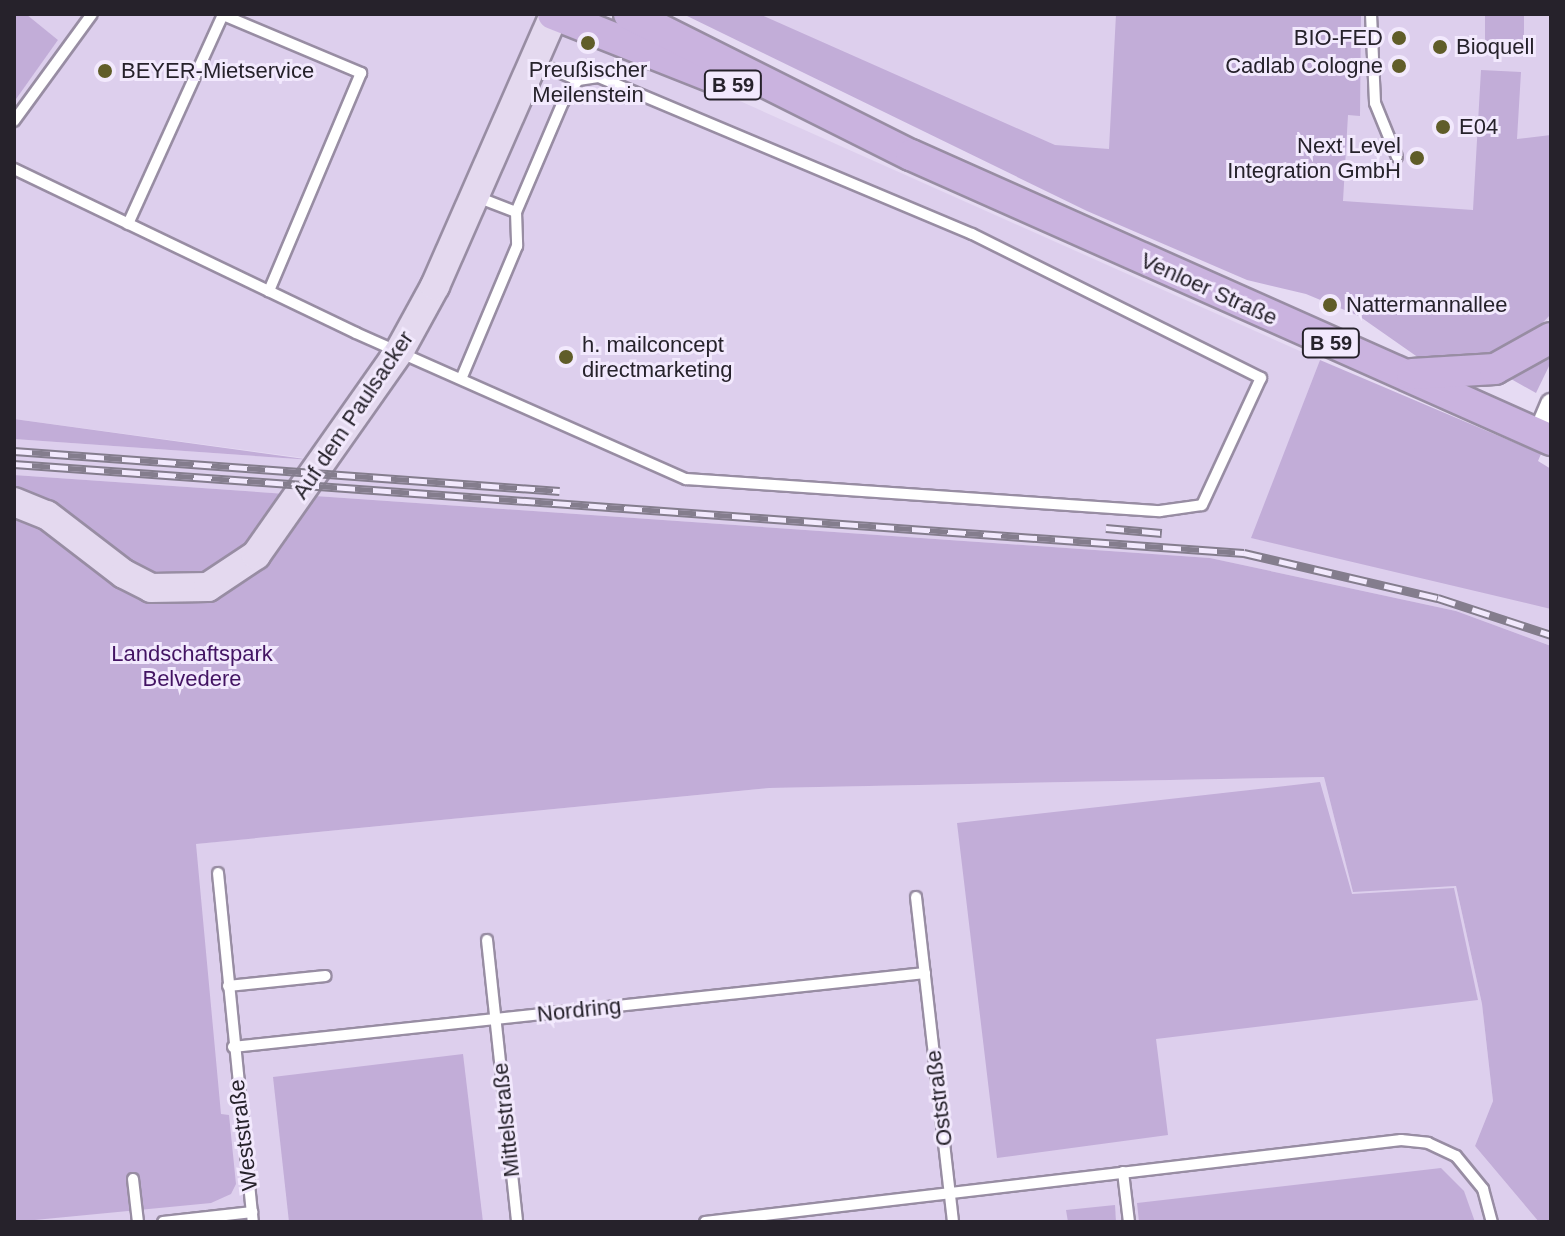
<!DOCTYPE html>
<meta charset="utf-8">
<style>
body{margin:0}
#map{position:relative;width:1565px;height:1236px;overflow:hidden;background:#e6dbf3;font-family:Helvetica,sans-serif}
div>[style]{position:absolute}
.built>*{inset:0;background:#ddcfed}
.green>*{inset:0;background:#c2add8;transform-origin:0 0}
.roads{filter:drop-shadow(2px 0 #988da3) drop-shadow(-2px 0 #988da3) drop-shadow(0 2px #988da3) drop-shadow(0 -2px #988da3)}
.lane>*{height:10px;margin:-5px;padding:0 5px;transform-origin:5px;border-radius:5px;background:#fff}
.street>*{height:20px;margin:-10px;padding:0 10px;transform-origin:10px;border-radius:10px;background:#fff}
.secondary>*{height:28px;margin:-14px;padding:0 14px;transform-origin:14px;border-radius:14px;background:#e4d9ef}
.primary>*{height:30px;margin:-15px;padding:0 15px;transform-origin:15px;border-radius:15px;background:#cab3df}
.rail>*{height:9px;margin-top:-4.5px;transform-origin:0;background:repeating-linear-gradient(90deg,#f2e9fd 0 18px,#847d8d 0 36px);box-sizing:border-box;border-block:2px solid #847d8d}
.dots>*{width:22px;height:22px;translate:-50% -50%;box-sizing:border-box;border:4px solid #f2e9fd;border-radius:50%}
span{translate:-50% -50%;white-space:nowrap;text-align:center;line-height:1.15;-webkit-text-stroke:6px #f2e9fd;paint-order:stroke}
.shield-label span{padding:2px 6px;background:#f2e9fd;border:2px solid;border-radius:6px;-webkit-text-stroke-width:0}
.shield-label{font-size:20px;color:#26222b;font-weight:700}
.poi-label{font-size:22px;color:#26222b}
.right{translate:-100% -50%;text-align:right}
.left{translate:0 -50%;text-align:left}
.street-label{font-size:22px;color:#26222b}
.park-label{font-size:22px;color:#431463}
.frame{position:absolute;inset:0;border:16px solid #26222b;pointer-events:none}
</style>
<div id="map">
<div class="built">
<div style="clip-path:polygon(26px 14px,532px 14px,601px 39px,1320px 360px,1252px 538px,1531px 601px,1551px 609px,1551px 646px,1456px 611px,1210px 558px,14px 475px,14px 439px,326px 461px,14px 419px,14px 102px,58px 40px)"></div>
<div style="clip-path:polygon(734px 14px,1551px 14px,1551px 317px,1521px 344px)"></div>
<div style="clip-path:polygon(1324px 777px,1353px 891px,1456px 886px,1482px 1004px,1493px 1101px,1475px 1146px,1539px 1222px,23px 1222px,220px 1114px,195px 844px,769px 788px)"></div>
</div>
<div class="green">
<div style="clip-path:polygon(14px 14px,26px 14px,58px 40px,14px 102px)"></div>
<div style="clip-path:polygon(683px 14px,759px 14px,1055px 145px,1109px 149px,1116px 14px,1361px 14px,1360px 116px,1348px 115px,1343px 201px,1473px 210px,1481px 70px,1521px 72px,1517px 139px,1551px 135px,1551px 314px,1528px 338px,1495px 355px,1419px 358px,1359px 316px,1306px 294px,1247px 280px,1087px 211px)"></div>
<div style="left:1485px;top:14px;width:39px;height:31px"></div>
<div style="clip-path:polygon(1551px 348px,1551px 362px,1536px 393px,1504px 375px)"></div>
<div style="clip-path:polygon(1320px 360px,1541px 454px,1538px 461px,1551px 469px,1551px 609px,1251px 538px)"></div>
<div style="clip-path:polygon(14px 419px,312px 460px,14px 439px)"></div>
<div style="clip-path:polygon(14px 475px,1210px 558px,1456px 611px,1551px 646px,1551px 1222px,1539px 1222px,1475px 1146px,1493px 1101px,1482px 1004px,1456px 886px,1353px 892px,1324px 777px,769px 788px,196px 844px,221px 1114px,229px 1115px,236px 1184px,231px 1194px,211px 1203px,14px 1222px)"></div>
<div style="clip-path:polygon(1320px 782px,1352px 894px,1454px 888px,1478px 1000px,1156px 1039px,1168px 1135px,997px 1158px,957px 823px)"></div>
<div style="clip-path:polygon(463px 1054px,483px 1222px,289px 1222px,273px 1077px)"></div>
<div style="clip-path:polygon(1441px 1168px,1464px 1191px,1475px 1222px,1139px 1222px,1137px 1203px)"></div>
<div style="clip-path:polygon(1115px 1205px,1116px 1222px,1068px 1222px,1066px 1210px)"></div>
</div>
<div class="roads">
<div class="lane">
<div style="left:1371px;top:14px;width:89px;rotate:87.4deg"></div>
<div style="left:1375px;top:103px;width:58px;rotate:67.8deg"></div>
<div style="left:535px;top:62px;width:47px;rotate:22.7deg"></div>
<div style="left:14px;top:121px;width:132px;rotate:-53.9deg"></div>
<div style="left:14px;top:169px;width:379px;rotate:25.6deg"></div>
<div style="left:356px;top:333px;width:361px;rotate:23.9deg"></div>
<div style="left:686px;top:479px;width:475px;rotate:3.9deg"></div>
<div style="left:1160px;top:511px;width:42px;rotate:-8.1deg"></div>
<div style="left:1202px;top:505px;width:140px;rotate:-65.1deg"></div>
<div style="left:1261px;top:378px;width:323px;rotate:-153.5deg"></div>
<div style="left:972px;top:234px;width:406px;rotate:-157.2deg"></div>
<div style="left:598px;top:77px;width:20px;rotate:171deg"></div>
<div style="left:578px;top:80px;width:27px;rotate:124deg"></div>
<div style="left:563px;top:102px;width:120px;rotate:113.1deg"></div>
<div style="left:516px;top:212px;width:34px;rotate:88deg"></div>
<div style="left:517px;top:246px;width:142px;rotate:112.8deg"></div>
<div style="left:477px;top:197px;width:42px;rotate:21deg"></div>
<div style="left:128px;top:224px;width:230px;rotate:-65.6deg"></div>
<div style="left:223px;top:15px;width:150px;rotate:22.8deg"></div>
<div style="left:361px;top:73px;width:237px;rotate:112.9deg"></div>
<div style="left:218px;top:873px;width:351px;rotate:84.3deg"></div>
<div style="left:916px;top:897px;width:327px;rotate:83.5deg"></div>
<div style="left:487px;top:940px;width:284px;rotate:83.9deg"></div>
<div style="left:228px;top:986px;width:98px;rotate:-5.9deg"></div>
<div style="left:233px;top:1047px;width:696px;rotate:-6.1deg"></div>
<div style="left:1123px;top:1172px;width:50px;rotate:83.2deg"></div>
<div style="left:133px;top:1179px;width:43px;rotate:83.4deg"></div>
<div style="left:163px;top:1222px;width:90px;rotate:-6.4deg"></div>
<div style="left:705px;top:1222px;width:701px;rotate:-6.72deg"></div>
<div style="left:1401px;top:1140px;width:27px;rotate:6deg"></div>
<div style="left:1428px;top:1143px;width:31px;rotate:25deg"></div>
<div style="left:1456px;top:1156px;width:43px;rotate:50.7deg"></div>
<div style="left:1483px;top:1189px;width:34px;rotate:75deg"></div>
</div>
<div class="street">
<div style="left:1538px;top:435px;width:34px;rotate:-67deg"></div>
</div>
<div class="secondary">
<div style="left:14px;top:502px;width:35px;rotate:22deg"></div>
<div style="left:47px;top:515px;width:97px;rotate:37.5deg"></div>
<div style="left:124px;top:574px;width:30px;rotate:27deg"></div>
<div style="left:151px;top:588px;width:57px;rotate:-1deg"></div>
<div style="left:208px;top:587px;width:58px;rotate:-33.7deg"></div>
<div style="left:256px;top:555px;width:251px;rotate:-54.9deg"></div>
<div style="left:400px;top:350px;width:73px;rotate:-61.3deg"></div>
<div style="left:435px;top:286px;width:296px;rotate:-66.3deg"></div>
</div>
<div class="primary">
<div style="left:553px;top:14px;width:187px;rotate:21.6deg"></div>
<div style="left:629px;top:14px;width:315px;rotate:26.6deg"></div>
<div style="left:911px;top:155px;width:701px;rotate:24deg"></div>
<div style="left:1412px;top:374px;width:83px;rotate:-3.4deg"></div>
<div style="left:1495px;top:369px;width:64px;rotate:-29deg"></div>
</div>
</div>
<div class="rail">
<div style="left:14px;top:451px;width:547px;rotate:4.19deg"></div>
<div style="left:14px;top:464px;width:1233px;rotate:4.14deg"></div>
<div style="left:1244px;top:553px;width:199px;rotate:13.1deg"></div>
<div style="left:1438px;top:598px;width:119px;rotate:18.1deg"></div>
<div style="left:1106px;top:528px;width:56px;rotate:5.1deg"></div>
</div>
<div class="dots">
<div style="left:1399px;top:38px;background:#605d29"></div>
<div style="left:588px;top:43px;background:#605d29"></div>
<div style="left:1440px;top:47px;background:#605d29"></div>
<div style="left:1399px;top:66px;background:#605d29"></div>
<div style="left:105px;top:71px;background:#605d29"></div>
<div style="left:1443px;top:127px;background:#605d29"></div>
<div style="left:1417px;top:158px;background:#605d29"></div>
<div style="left:1330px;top:305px;background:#605d29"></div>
<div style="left:566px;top:357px;background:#605d29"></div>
</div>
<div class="shield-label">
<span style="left:733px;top:85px">B 59</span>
<span style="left:1331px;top:343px">B 59</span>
</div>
<div class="poi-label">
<span class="right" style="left:1383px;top:38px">BIO-FED</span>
<span class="left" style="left:1456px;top:47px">Bioquell</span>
<span class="right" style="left:1383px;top:66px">Cadlab Cologne</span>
<span style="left:588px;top:82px">Preußischer<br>Meilenstein</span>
<span class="left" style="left:121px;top:71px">BEYER-Mietservice</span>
<span class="left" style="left:1459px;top:127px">E04</span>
<span class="right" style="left:1401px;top:158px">Next Level<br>Integration GmbH</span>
<span class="left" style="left:1346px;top:305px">Nattermannallee</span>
<span class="left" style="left:582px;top:357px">h. mailconcept<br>directmarketing</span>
</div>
<div class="street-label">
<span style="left:1209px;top:289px;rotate:24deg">Venloer Straße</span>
<span style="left:353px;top:415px;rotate:-56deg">Auf dem Paulsacker</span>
<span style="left:579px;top:1010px;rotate:-6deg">Nordring</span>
<span style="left:939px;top:1098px;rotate:-97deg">Oststraße</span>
<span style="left:506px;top:1120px;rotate:-96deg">Mittelstraße</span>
<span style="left:243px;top:1135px;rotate:-97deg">Weststraße</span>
</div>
<div class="park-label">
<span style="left:192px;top:666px">Landschaftspark<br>Belvedere</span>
</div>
<div class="frame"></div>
</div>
